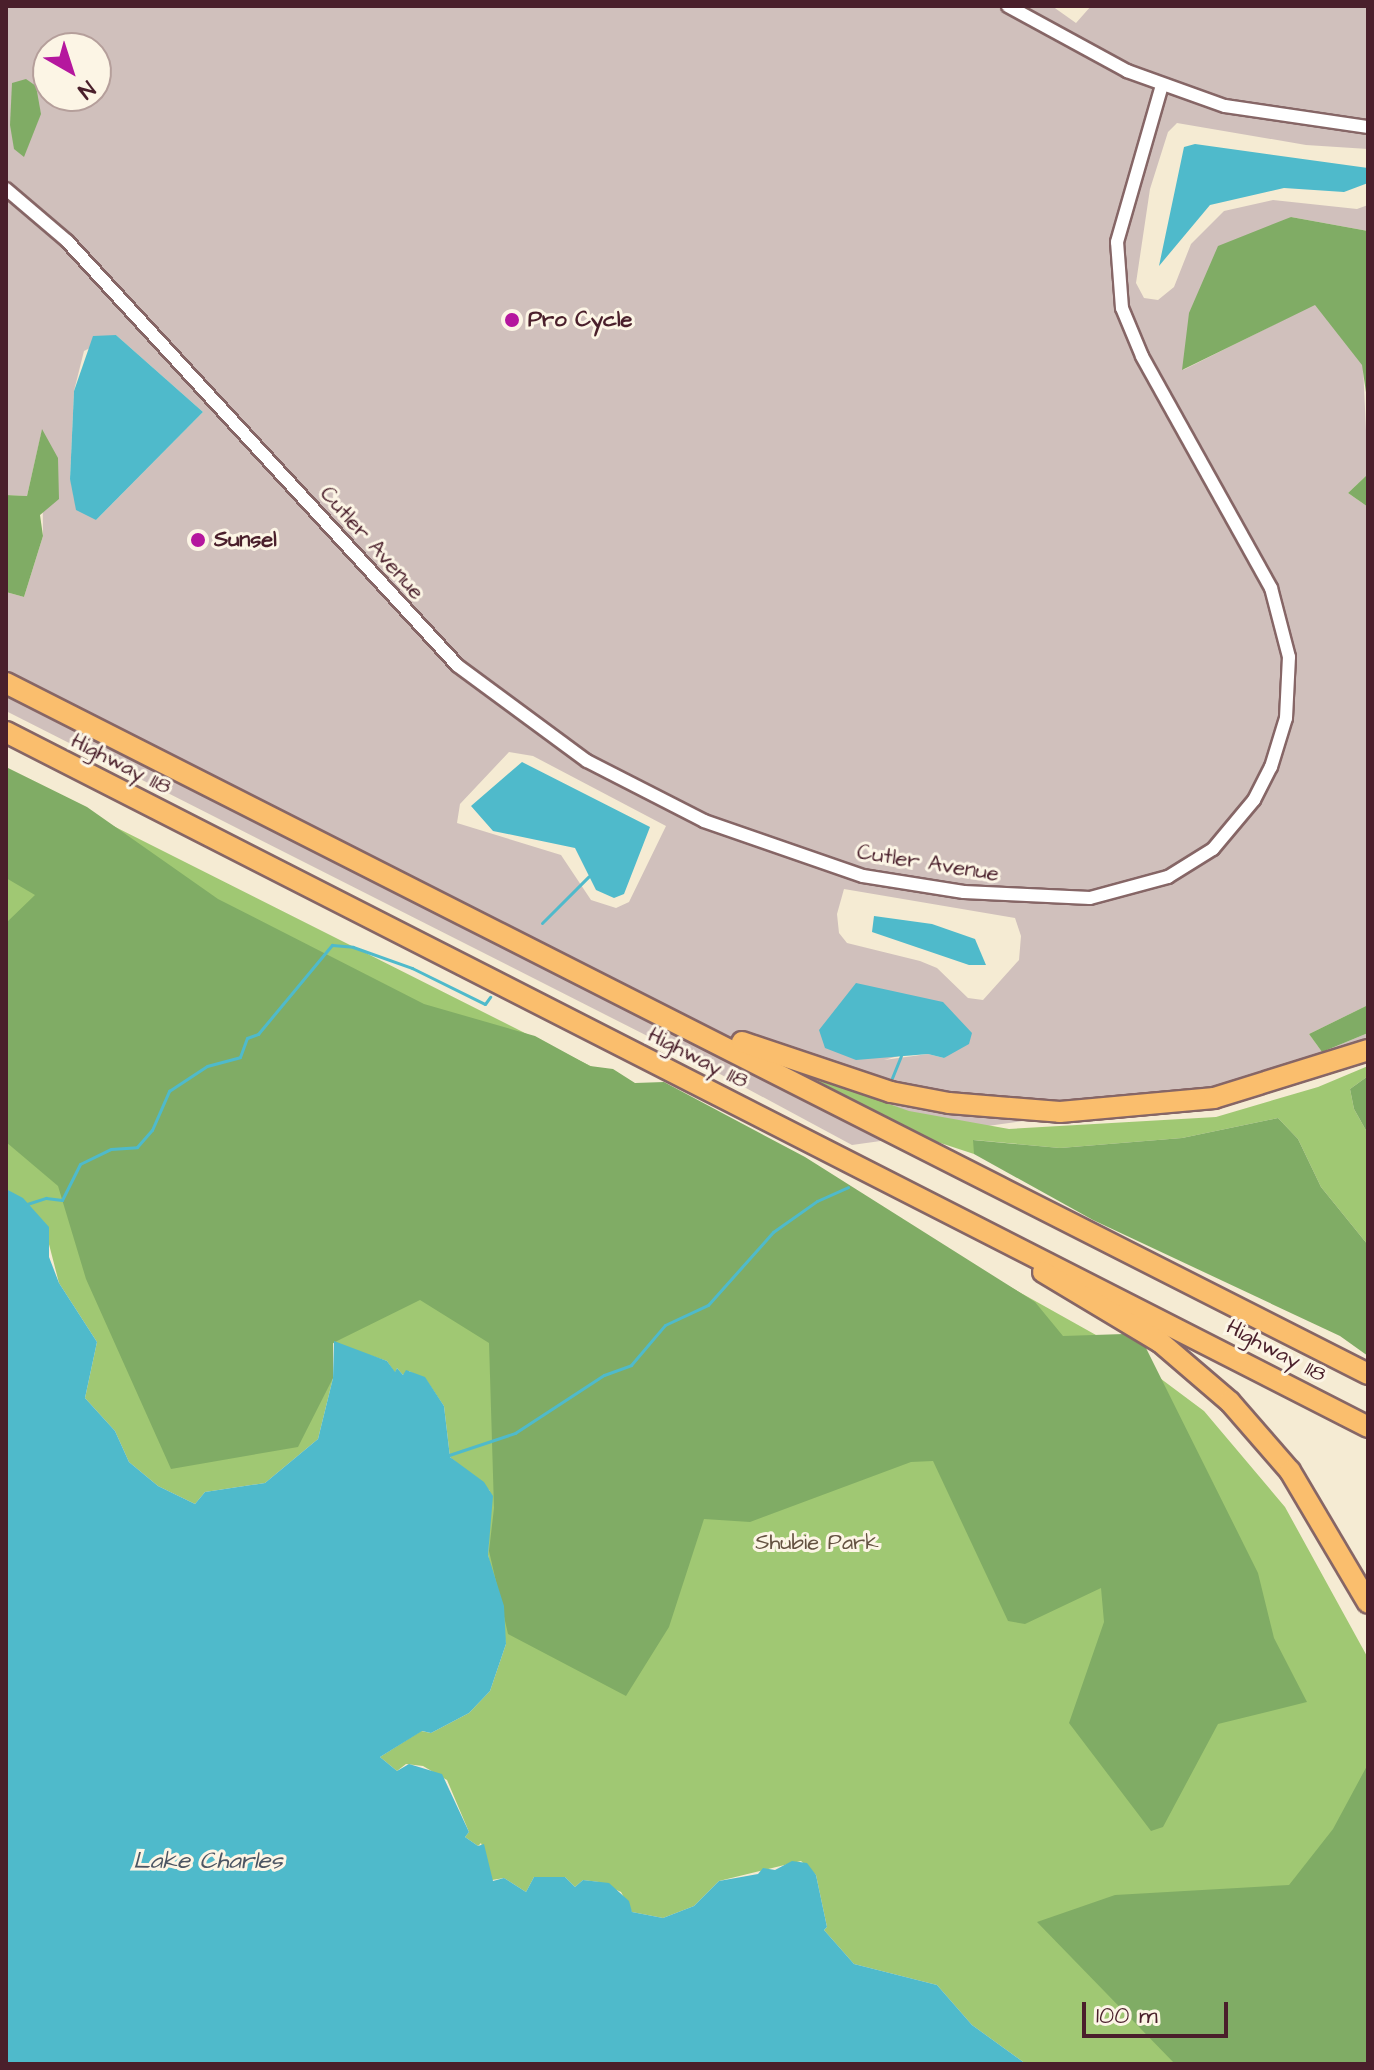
<!DOCTYPE html>
<style>
body{margin:0}
#map{position:relative;width:1374px;height:2070px;overflow:hidden;background:#f5ebd3;font-family:"Architects Daughter",sans-serif}
div>[style]{position:absolute}
.industrial>*{inset:0;background:#d0c0bc}
.green>*{inset:0;background:#a0c873}
.forest>*{inset:0;background:#80ac65}
.water>*{inset:0;background:#4fbacb}
.stream>*{height:3px;margin:-1.5px;padding:0 1.5px;transform-origin:1.5px;border-radius:1.5px;background:#4fbacb}
.roads{filter:drop-shadow(2px 0 #866666) drop-shadow(-2px 0 #866666) drop-shadow(0 2px #866666) drop-shadow(0 -2px #866666)}
.minor>*{height:12px;margin:-6px;padding:0 6px;transform-origin:6px;border-radius:6px;background:#fff}
.highway>*{height:20px;margin:-10px;padding:0 10px;transform-origin:10px;border-radius:10px;background:#fabe6d}
.dots>*{width:22px;height:22px;translate:-50% -50%;box-sizing:border-box;border:4px solid #fcf5e5;border-radius:50%}
span{translate:-50% -50%;white-space:nowrap;text-align:center;line-height:1.15;-webkit-text-stroke:6px #fcf5e5;paint-order:stroke}
.poi-label{font-size:22px;color:#4a1f2b;font-weight:700}
.left{translate:0 -50%;text-align:left}
.street-label{font-size:22px;color:#4a1f2b}
.park-label{font-size:22px;color:#645241}
.water-label{font-size:24px;color:#4c5563;font-style:italic}
.frame{position:absolute;inset:0;border:8px solid #4a1f2b;pointer-events:none}
.north{position:absolute;left:32px;top:32px;width:80px;height:80px;box-sizing:border-box;background:#fcf5e5;border:2px solid #b59f9b;border-radius:50%;rotate:141deg;font-size:22px;font-weight:700;line-height:32px;text-align:center;color:#4a1f2b}
.north::after{content:'';display:block;margin:auto;width:28px;height:36px;background:#b5179e;clip-path:polygon(50% 0,100% 100%,50% 72%,0 100%)}
.scale{position:absolute;left:1082px;top:2002px;width:146px;height:36px;box-sizing:border-box;border:4px solid #4a1f2b;border-top:0;padding-left:10px;font-size:24px;line-height:28px;white-space:nowrap;color:#4a1f2b;-webkit-text-stroke:6px #fcf5e5;paint-order:stroke}
</style>
<div id="map">
<div class="industrial">
<div style="clip-path:polygon(evenodd,6px 6px,1052px 6px,1076px 23px,1091px 6px,1368px 6px,1368px 149px,1306px 145px,1177px 123px,1168px 132px,1150px 189px,1136px 283px,1144px 298px,1158px 300px,1174px 287px,1191px 244px,1224px 211px,1273px 200px,1357px 209px,1368px 205px,1368px 231px,1291px 217px,1183px 370px,1315px 304px,1363px 365px,1368px 474px,1348px 493px,1368px 507px,1368px 1005px,1309px 1034px,1322px 1052px,1368px 1033px,1368px 1055px,1151px 1103px,852px 1145px,681px 1053px,6px 711px,6px 592px,24px 597px,43px 536px,42px 430px,27px 496px,6px 495px,6px 6px,48px 48px,96px 48px,96px 96px,48px 96px,48px 48px,6px 6px,116px 335px,203px 412px,96px 520px,70px 479px,74px 391px,84px 351px,116px 335px,6px 6px,509px 752px,533px 756px,666px 826px,629px 902px,616px 908px,591px 900px,561px 855px,457px 823px,460px 804px,509px 752px,6px 6px,844px 889px,1015px 918px,1021px 936px,1019px 960px,983px 1000px,968px 998px,937px 968px,920px 961px,847px 943px,839px 933px,837px 914px,844px 889px,6px 6px,970px 1036px,944px 1058px,928px 1054px,884px 1060px,970px 1036px)"></div>
</div>
<div class="green">
<div style="clip-path:polygon(6px 772px,841px 1192px,1121px 1349px,1204px 1411px,1285px 1507px,1368px 1658px,1368px 2064px,1026px 2064px,972px 2025px,937px 1985px,854px 1964px,824px 1930px,827px 1927px,816px 1875px,801px 1861px,719px 1881px,694px 1906px,663px 1918px,632px 1912px,621px 1892px,599px 1882px,583px 1880px,575px 1887px,565px 1877px,534px 1877px,526px 1892px,504px 1878px,492px 1880px,481px 1843px,478px 1846px,465px 1837px,469px 1832px,447px 1780px,423px 1766px,406px 1764px,397px 1771px,380px 1757px,421px 1731px,431px 1733px,469px 1713px,490px 1691px,506px 1644px,488px 1555px,490px 1491px,450px 1457px,444px 1406px,427px 1381px,409px 1371px,403px 1375px,397px 1368px,395px 1373px,387px 1361px,333px 1343px,333px 1378px,318px 1439px,265px 1483px,205px 1492px,195px 1504px,158px 1486px,129px 1462px,115px 1431px,85px 1398px,97px 1342px,59px 1283px,43px 1221px,6px 1189px)"></div>
<div style="clip-path:polygon(1368px 1066px,1368px 1076px,1350px 1089px,1354px 1109px,1368px 1134px,1368px 1245px,1321px 1187px,1298px 1139px,1278px 1118px,1182px 1138px,1060px 1148px,974px 1140px,974px 1154px,907px 1132px,809px 1076px,909px 1111px,1009px 1129px,1216px 1117px,1318px 1087px)"></div>
</div>
<div class="forest">
<div style="clip-path:polygon(26px 79px,36px 86px,41px 114px,24px 157px,14px 149px,10px 125px,12px 83px)"></div>
<div style="clip-path:polygon(1291px 217px,1368px 231px,1368px 406px,1362px 365px,1315px 305px,1182px 370px,1189px 313px,1218px 246px)"></div>
<div style="clip-path:polygon(42px 429px,58px 458px,59px 499px,40px 515px,43px 536px,24px 597px,6px 592px,6px 495px,27px 496px)"></div>
<div style="clip-path:polygon(1368px 474px,1368px 507px,1348px 493px)"></div>
<div style="clip-path:polygon(6px 767px,87px 807px,218px 899px,424px 1004px,535px 1036px,590px 1066px,613px 1069px,635px 1083px,664px 1082px,805px 1157px,1035px 1302px,1063px 1336px,1124px 1334px,1143px 1342px,1258px 1573px,1274px 1638px,1307px 1702px,1218px 1724px,1163px 1827px,1151px 1831px,1069px 1723px,1104px 1622px,1101px 1588px,1025px 1624px,1008px 1621px,933px 1461px,911px 1462px,750px 1522px,704px 1519px,669px 1627px,626px 1696px,508px 1634px,489px 1551px,494px 1508px,489px 1343px,420px 1300px,333px 1343px,333px 1378px,298px 1447px,171px 1469px,86px 1279px,58px 1186px,6px 1142px,6px 923px,35px 895px,6px 878px)"></div>
<div style="clip-path:polygon(1368px 1005px,1368px 1033px,1322px 1052px,1309px 1034px)"></div>
<div style="clip-path:polygon(1368px 1076px,1368px 1134px,1354px 1109px,1350px 1089px)"></div>
<div style="clip-path:polygon(1278px 1118px,1298px 1139px,1321px 1187px,1368px 1245px,1368px 1356px,1340px 1336px,1093px 1220px,974px 1154px,973px 1140px,1060px 1148px,1182px 1138px)"></div>
<div style="clip-path:polygon(1368px 1764px,1368px 2064px,1175px 2064px,1037px 1922px,1115px 1895px,1289px 1885px,1333px 1829px)"></div>
</div>
<div class="water">
<div style="clip-path:polygon(1195px 144px,1368px 168px,1368px 183px,1344px 192px,1284px 188px,1210px 205px,1159px 266px,1184px 147px)"></div>
<div style="clip-path:polygon(116px 335px,203px 412px,96px 520px,76px 510px,70px 479px,74px 391px,93px 336px)"></div>
<div style="clip-path:polygon(522px 762px,650px 827px,624px 894px,614px 898px,596px 890px,575px 848px,493px 831px,471px 806px)"></div>
<div style="clip-path:polygon(874px 916px,932px 924px,975px 939px,986px 965px,969px 965px,872px 932px)"></div>
<div style="clip-path:polygon(856px 983px,943px 1002px,972px 1033px,969px 1044px,944px 1058px,928px 1054px,856px 1060px,825px 1048px,819px 1030px)"></div>
<div style="clip-path:polygon(6px 1189px,23px 1198px,49px 1227px,49px 1257px,59px 1283px,97px 1342px,85px 1398px,115px 1431px,129px 1462px,158px 1486px,195px 1504px,205px 1492px,265px 1483px,318px 1439px,333px 1378px,334px 1341px,387px 1361px,395px 1372px,397px 1368px,403px 1375px,406px 1370px,425px 1377px,444px 1406px,450px 1457px,484px 1482px,493px 1496px,488px 1555px,504px 1606px,506px 1644px,490px 1691px,469px 1713px,431px 1733px,422px 1731px,380px 1757px,397px 1771px,409px 1764px,442px 1774px,469px 1832px,465px 1837px,478px 1846px,484px 1844px,493px 1881px,504px 1878px,526px 1892px,534px 1877px,565px 1877px,575px 1887px,583px 1880px,609px 1883px,629px 1901px,632px 1912px,663px 1918px,694px 1906px,719px 1881px,758px 1874px,763px 1868px,775px 1870px,792px 1861px,807px 1863px,816px 1875px,827px 1927px,824px 1930px,854px 1964px,937px 1985px,972px 2025px,1026px 2064px,6px 2064px)"></div>
</div>
<div class="stream">
<div style="left:542px;top:923px;width:66px;rotate:-45deg"></div>
<div style="left:892px;top:1078px;width:24px;rotate:-68deg"></div>
<div style="left:27px;top:1204px;width:20px;rotate:-18deg"></div>
<div style="left:46px;top:1198px;width:16px;rotate:7deg"></div>
<div style="left:62px;top:1200px;width:40px;rotate:-63.4deg"></div>
<div style="left:80px;top:1164px;width:34px;rotate:-26deg"></div>
<div style="left:111px;top:1149px;width:26px;rotate:-4deg"></div>
<div style="left:137px;top:1147px;width:23px;rotate:-49deg"></div>
<div style="left:152px;top:1130px;width:43px;rotate:-66.4deg"></div>
<div style="left:169px;top:1091px;width:45px;rotate:-33.3deg"></div>
<div style="left:207px;top:1066px;width:34px;rotate:-15deg"></div>
<div style="left:240px;top:1057px;width:20px;rotate:-70deg"></div>
<div style="left:247px;top:1038px;width:12px;rotate:-20deg"></div>
<div style="left:258px;top:1034px;width:116px;rotate:-50.3deg"></div>
<div style="left:332px;top:945px;width:21px;rotate:5deg"></div>
<div style="left:353px;top:947px;width:63px;rotate:19.6deg"></div>
<div style="left:412px;top:968px;width:81px;rotate:26.3deg"></div>
<div style="left:485px;top:1004px;width:9px;rotate:-54deg"></div>
<div style="left:449px;top:1455px;width:70px;rotate:-18.4deg"></div>
<div style="left:515px;top:1433px;width:106px;rotate:-33.1deg"></div>
<div style="left:604px;top:1375px;width:29px;rotate:-20deg"></div>
<div style="left:631px;top:1365px;width:52px;rotate:-49.6deg"></div>
<div style="left:665px;top:1325px;width:47px;rotate:-24.9deg"></div>
<div style="left:708px;top:1305px;width:98px;rotate:-48.3deg"></div>
<div style="left:773px;top:1232px;width:54px;rotate:-35.2deg"></div>
<div style="left:817px;top:1201px;width:34px;rotate:-24deg"></div>
</div>
<div class="roads">
<div class="minor">
<div style="left:1008px;top:6px;width:136px;rotate:28.6deg"></div>
<div style="left:1127px;top:71px;width:104px;rotate:19.7deg"></div>
<div style="left:1225px;top:106px;width:145px;rotate:8.4deg"></div>
<div style="left:6px;top:189px;width:80px;rotate:40.4deg"></div>
<div style="left:67px;top:241px;width:577px;rotate:47.39deg"></div>
<div style="left:458px;top:666px;width:160px;rotate:36.4deg"></div>
<div style="left:587px;top:761px;width:131px;rotate:27.1deg"></div>
<div style="left:704px;top:821px;width:168px;rotate:19.1deg"></div>
<div style="left:863px;top:876px;width:102px;rotate:9deg"></div>
<div style="left:964px;top:892px;width:126px;rotate:2.7deg"></div>
<div style="left:1090px;top:898px;width:81px;rotate:-15.1deg"></div>
<div style="left:1168px;top:877px;width:53px;rotate:-31.9deg"></div>
<div style="left:1213px;top:849px;width:64px;rotate:-50.1deg"></div>
<div style="left:1254px;top:800px;width:37px;rotate:-63deg"></div>
<div style="left:1271px;top:767px;width:51px;rotate:-73deg"></div>
<div style="left:1286px;top:718px;width:61px;rotate:-87.2deg"></div>
<div style="left:1289px;top:657px;width:71px;rotate:-104.6deg"></div>
<div style="left:1271px;top:588px;width:265px;rotate:-119.1deg"></div>
<div style="left:1142px;top:356px;width:52px;rotate:-112.6deg"></div>
<div style="left:1122px;top:308px;width:66px;rotate:-94.3deg"></div>
<div style="left:1117px;top:242px;width:163px;rotate:-74deg"></div>
</div>
<div class="highway">
<div style="left:6px;top:683px;width:1527px;rotate:26.9deg"></div>
<div style="left:6px;top:732px;width:1529px;rotate:27.03deg"></div>
<div style="left:742px;top:1042px;width:157px;rotate:18.6deg"></div>
<div style="left:891px;top:1092px;width:59px;rotate:10.7deg"></div>
<div style="left:949px;top:1103px;width:111px;rotate:4.6deg"></div>
<div style="left:1060px;top:1112px;width:155px;rotate:-5.2deg"></div>
<div style="left:1214px;top:1098px;width:161px;rotate:-17.3deg"></div>
<div style="left:1043px;top:1272px;width:136px;rotate:30.9deg"></div>
<div style="left:1160px;top:1342px;width:92px;rotate:40.6deg"></div>
<div style="left:1230px;top:1402px;width:91px;rotate:49deg"></div>
<div style="left:1290px;top:1471px;width:153px;rotate:59.4deg"></div>
</div>
</div>
<div class="dots">
<div style="left:512px;top:320px;background:#b5179e"></div>
<div style="left:198px;top:540px;background:#b5179e"></div>
</div>
<div class="poi-label">
<span class="left" style="left:528px;top:320px">Pro Cycle</span>
<span class="left" style="left:214px;top:540px">Sunsel</span>
</div>
<div class="street-label">
<span style="left:372px;top:543px;rotate:48deg">Cutler Avenue</span>
<span style="left:121px;top:764px;rotate:27deg">Highway 118</span>
<span style="left:928px;top:863px;rotate:9deg">Cutler Avenue</span>
<span style="left:698px;top:1058px;rotate:27deg">Highway 118</span>
<span style="left:1276px;top:1351px;rotate:28deg">Highway 118</span>
</div>
<div class="park-label">
<span style="left:817px;top:1543px">Shubie Park</span>
</div>
<div class="water-label">
<span style="left:208px;top:1862px">Lake Charles</span>
</div>
<div class="frame"></div>
<div class="north">N</div>
<div class="scale">100 m</div>
</div>
